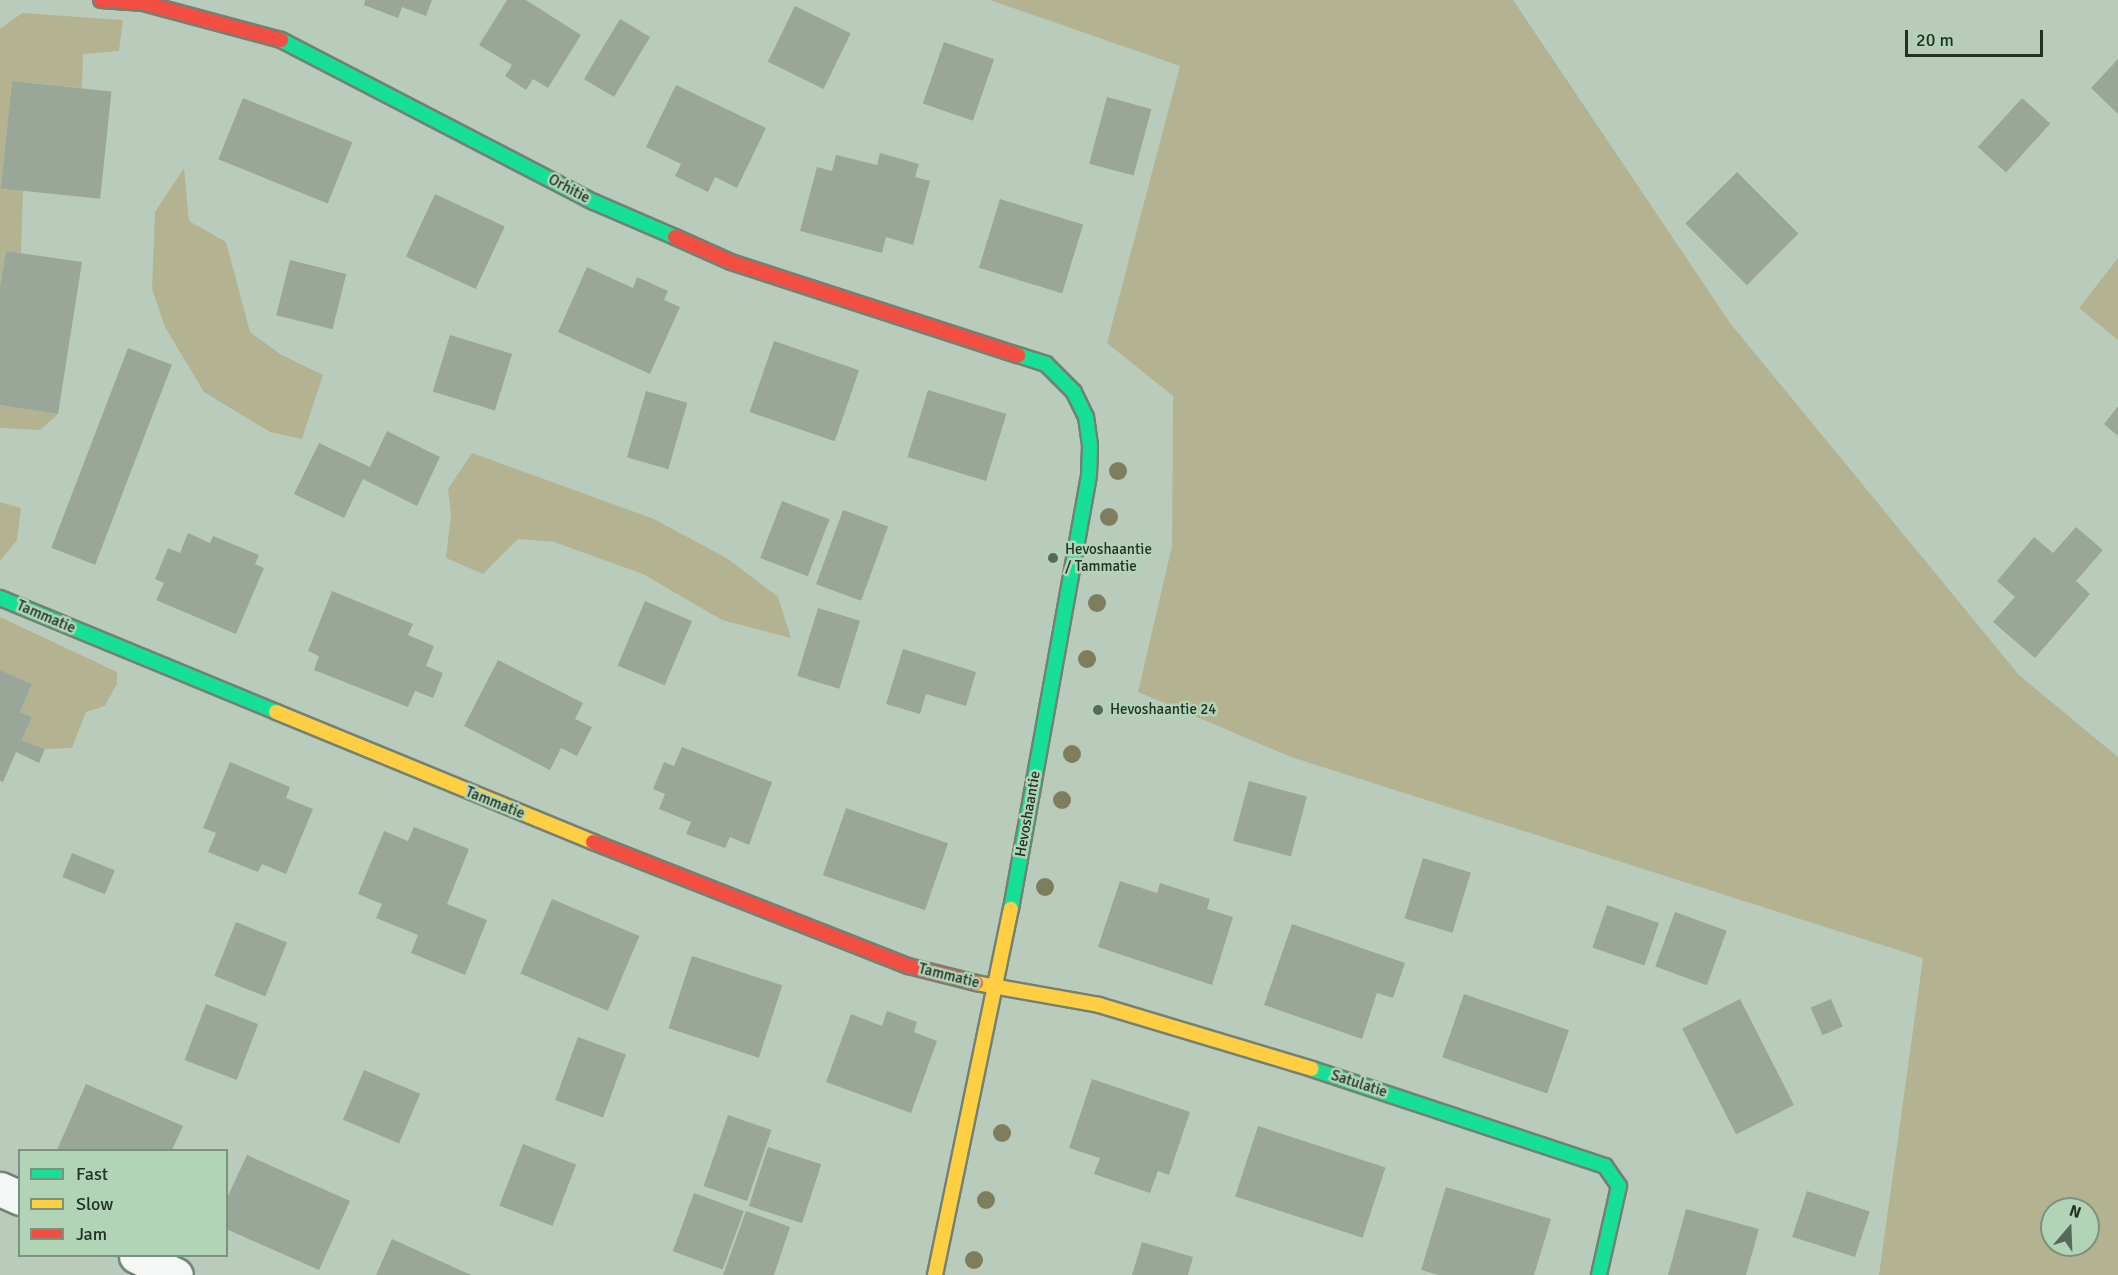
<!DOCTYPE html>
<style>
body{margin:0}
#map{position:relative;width:2118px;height:1275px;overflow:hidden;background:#b9ccbc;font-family:Signika,sans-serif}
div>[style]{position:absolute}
.green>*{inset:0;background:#b4b391}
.building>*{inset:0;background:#9aa698;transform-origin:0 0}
.roads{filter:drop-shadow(2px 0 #728174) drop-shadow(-2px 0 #728174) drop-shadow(0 2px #728174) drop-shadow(0 -2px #728174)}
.street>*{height:33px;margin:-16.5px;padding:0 16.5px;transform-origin:16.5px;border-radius:16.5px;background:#f4f7f5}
.fast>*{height:14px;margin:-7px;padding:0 7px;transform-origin:7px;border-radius:7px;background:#16e098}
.slow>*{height:14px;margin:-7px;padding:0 7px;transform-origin:7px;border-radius:7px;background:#ffcf43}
.jam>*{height:14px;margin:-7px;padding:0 7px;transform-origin:7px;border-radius:7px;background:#f24e42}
.trees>*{width:18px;height:18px;margin:-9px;border-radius:50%;background:#7e7e5c}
.dots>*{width:16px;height:16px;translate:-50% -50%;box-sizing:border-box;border:3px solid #b1d4b7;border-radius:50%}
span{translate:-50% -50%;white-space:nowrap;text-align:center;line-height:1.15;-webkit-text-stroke:5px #b1d4b7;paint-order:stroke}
.street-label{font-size:15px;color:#243226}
.poi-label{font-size:15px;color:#243226}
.left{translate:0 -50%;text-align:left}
.legend{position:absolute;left:18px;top:1149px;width:210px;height:108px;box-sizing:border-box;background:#b1d4b7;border:2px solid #79937d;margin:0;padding:8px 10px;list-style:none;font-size:18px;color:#243226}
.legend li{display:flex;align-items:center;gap:12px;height:30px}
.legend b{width:30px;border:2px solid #79937d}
.north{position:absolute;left:2040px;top:1197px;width:60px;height:60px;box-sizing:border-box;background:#b1d4b7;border:2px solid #79937d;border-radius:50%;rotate:19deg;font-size:16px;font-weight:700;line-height:24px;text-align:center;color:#243226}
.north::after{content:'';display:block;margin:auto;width:21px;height:27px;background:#58685a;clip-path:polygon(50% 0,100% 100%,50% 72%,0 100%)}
.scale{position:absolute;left:1905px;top:30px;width:138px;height:27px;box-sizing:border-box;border:3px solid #243226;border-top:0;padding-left:8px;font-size:18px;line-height:21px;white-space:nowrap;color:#243226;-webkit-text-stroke:4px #b1d4b7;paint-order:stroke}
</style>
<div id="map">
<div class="green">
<div style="clip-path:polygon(evenodd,990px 0,1513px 0,1730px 323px,2019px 675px,2118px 757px,2118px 1275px,1879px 1275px,1923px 958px,1291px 757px,1138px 692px,1172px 546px,1173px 396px,1107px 343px,1180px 66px,990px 0,2052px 1209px,2088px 1209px,2088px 1245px,2052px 1245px,2052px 1209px)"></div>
<div style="clip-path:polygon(22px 13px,123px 20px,119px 51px,83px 54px,82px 88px,12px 81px,1px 187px,23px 190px,21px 253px,6px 251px,0 287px,0 29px)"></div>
<div style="clip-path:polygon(184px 168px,189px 221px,226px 242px,250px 332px,280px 354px,323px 375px,302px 439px,270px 432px,204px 392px,165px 327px,152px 289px,155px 212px)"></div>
<div style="clip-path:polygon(2118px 258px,2118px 340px,2079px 308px)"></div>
<div style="clip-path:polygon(0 405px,58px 414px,40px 430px,0 428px)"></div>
<div style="clip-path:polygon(472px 453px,654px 519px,728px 559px,778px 597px,791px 638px,722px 620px,643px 574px,554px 542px,518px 539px,483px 574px,446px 558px,451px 514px,448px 489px)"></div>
<div style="clip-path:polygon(0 502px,21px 508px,17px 540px,0 561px)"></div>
<div style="clip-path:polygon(0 617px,117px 672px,117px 684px,105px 706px,86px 712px,72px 748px,45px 749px,22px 740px,32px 717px,20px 712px,32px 684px,0 670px)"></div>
</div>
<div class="building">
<div style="clip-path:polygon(365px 0,432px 0,426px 16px,402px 7px,398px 18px,364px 5px)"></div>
<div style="clip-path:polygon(507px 0,526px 0,581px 35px,548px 88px,533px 79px,526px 90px,505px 76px,512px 65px,479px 45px)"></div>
<div style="left:795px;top:6px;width:62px;height:62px;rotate:26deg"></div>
<div style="left:620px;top:19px;width:35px;height:70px;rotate:31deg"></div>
<div style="left:944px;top:42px;width:53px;height:65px;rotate:19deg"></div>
<div style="clip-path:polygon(2118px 59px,2118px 114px,2091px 88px)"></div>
<div style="left:12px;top:81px;width:100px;height:108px;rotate:6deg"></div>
<div style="clip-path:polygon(676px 85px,766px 128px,737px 188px,715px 177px,708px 192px,675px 176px,681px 164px,646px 147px)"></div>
<div style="left:1107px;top:97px;width:46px;height:69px;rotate:15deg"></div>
<div style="left:243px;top:98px;width:118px;height:66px;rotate:22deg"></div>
<div style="left:2022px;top:98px;width:38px;height:66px;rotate:42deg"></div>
<div style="clip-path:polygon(880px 153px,919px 164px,915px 177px,930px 181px,913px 245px,886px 237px,882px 253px,800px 231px,817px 167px,832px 171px,836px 155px,877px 165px)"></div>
<div style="left:1737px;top:172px;width:87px;height:73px;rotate:45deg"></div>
<div style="left:435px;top:194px;width:77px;height:69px;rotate:25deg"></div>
<div style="left:1000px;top:199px;width:87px;height:72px;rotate:17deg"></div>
<div style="clip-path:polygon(6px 251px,82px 262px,58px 414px,0 405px,0 287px)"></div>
<div style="left:290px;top:260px;width:58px;height:57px;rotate:14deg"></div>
<div style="clip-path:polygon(587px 267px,633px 288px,637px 277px,668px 291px,664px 300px,680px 307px,650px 374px,558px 332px)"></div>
<div style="left:450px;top:335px;width:65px;height:59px;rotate:17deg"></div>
<div style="left:774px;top:341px;width:90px;height:75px;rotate:19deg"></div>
<div style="left:128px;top:348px;width:47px;height:214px;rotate:21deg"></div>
<div style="left:928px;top:390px;width:82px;height:70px;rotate:17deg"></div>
<div style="left:646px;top:391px;width:43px;height:69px;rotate:16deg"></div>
<div style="clip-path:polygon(2118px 406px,2118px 436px,2104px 424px)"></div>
<div style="clip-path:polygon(387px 431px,440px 457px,417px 506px,363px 479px,344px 518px,294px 494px,319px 443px,370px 467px)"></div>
<div style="left:782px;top:501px;width:51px;height:61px;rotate:21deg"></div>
<div style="left:843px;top:510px;width:48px;height:79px;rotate:20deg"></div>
<div style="clip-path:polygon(2076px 527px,2103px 550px,2076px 581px,2090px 594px,2035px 658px,1993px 622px,2015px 597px,1997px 581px,2034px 537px,2053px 553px)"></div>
<div style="clip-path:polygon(188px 533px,210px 543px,213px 536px,259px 555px,255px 564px,264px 568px,236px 634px,156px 600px,164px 583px,155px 579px,168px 548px,180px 553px)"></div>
<div style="clip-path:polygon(332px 591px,413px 624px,408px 635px,434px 646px,426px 666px,443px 673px,433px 698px,415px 691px,408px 707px,314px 670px,319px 656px,308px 651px)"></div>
<div style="left:645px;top:601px;width:51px;height:70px;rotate:23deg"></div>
<div style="left:818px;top:608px;width:44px;height:71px;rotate:17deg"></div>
<div style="clip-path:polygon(903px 649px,976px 672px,966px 706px,926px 694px,920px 714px,886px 704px)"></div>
<div style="clip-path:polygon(498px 660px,583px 703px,575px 719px,592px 727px,577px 756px,561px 748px,550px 770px,464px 726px)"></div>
<div style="clip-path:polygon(0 670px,32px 684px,20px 712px,32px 717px,22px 740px,45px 749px,39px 763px,16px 752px,3px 782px,0 781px)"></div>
<div style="clip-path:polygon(682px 747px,772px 782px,749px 845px,730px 837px,725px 848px,686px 834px,691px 822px,659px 809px,665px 794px,653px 789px,664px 762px,674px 766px)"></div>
<div style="clip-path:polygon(230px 762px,290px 787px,286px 798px,313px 809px,286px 874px,262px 864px,258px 872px,208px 852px,216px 833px,203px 828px)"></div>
<div style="left:1249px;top:781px;width:60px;height:62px;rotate:15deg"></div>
<div style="left:846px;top:808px;width:108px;height:71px;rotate:19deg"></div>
<div style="clip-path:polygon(414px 827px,469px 849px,447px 904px,487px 920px,465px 975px,411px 953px,418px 935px,376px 918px,382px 904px,358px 894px,384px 831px,408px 841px)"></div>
<div style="left:72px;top:853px;width:46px;height:26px;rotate:22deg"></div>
<div style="left:1423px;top:858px;width:50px;height:63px;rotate:17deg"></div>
<div style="clip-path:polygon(1120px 881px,1157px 893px,1160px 883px,1210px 899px,1207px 909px,1233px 917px,1212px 985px,1098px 947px)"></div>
<div style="left:552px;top:899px;width:95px;height:81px;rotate:23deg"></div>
<div style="left:1607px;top:905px;width:55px;height:45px;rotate:19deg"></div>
<div style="left:1675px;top:912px;width:55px;height:58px;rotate:20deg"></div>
<div style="left:236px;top:922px;width:55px;height:58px;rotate:22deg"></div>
<div style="clip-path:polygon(1292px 924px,1405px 963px,1393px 998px,1377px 993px,1362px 1039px,1264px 1005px)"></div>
<div style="left:692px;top:956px;width:95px;height:76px;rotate:18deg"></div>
<div style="left:1464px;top:994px;width:111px;height:67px;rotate:19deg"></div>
<div style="left:1740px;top:999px;width:119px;height:65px;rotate:63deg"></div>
<div style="left:1831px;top:999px;width:30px;height:22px;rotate:67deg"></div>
<div style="left:206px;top:1004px;width:56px;height:60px;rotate:21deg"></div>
<div style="clip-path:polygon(887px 1011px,917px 1022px,914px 1032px,937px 1041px,911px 1113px,826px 1082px,851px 1014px,882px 1026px)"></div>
<div style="left:578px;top:1037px;width:51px;height:67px;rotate:20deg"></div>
<div style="left:364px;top:1070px;width:61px;height:54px;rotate:23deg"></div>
<div style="clip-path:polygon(1092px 1079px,1190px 1112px,1169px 1175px,1158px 1171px,1150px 1193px,1094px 1174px,1100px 1158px,1069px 1148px)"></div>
<div style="clip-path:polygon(86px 1084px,183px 1126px,172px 1150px,57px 1150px)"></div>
<div style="left:728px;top:1115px;width:46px;height:75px;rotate:19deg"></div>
<div style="left:1258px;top:1126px;width:134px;height:74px;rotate:18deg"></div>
<div style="left:523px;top:1144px;width:57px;height:66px;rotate:21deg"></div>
<div style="left:768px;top:1147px;width:56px;height:62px;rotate:18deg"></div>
<div style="clip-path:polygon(247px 1155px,350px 1201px,319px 1270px,226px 1229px,226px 1200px)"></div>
<div style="clip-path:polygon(1446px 1187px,1551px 1219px,1534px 1275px,1439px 1275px,1421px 1270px)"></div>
<div style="left:1807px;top:1191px;width:66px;height:48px;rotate:18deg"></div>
<div style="left:694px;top:1193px;width:53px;height:62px;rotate:20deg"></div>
<div style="clip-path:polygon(1686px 1209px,1759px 1229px,1746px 1275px,1668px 1275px)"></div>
<div style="clip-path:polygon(746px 1211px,790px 1227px,774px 1275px,723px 1275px)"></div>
<div style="clip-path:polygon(392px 1239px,471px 1275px,376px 1275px)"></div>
<div style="clip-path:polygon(1142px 1242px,1193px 1257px,1188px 1275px,1132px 1275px)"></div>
</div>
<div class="roads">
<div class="street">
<div style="left:0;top:1189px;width:22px;rotate:24deg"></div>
<div style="left:136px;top:1256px;width:44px;rotate:25.4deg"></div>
</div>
<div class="fast">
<div style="left:281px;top:40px;width:352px;rotate:27.4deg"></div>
<div style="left:594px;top:202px;width:88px;rotate:23.4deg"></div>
<div style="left:0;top:598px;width:299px;rotate:22.4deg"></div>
<div style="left:1011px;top:909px;width:441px;rotate:-79.8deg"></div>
<div style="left:1089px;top:475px;width:30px;rotate:-88deg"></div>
<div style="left:1090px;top:445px;width:28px;rotate:-98deg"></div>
<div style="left:1086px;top:417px;width:28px;rotate:-116deg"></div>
<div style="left:1074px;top:392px;width:40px;rotate:-135deg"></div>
<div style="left:1046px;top:364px;width:29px;rotate:-162deg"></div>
<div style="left:1312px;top:1069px;width:309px;rotate:18.3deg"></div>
<div style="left:1605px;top:1166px;width:24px;rotate:55deg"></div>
<div style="left:1619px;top:1186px;width:91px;rotate:102.7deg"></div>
</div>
<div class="slow">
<div style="left:276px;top:712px;width:343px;rotate:22.3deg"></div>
<div style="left:976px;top:983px;width:125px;rotate:10.1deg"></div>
<div style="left:1099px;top:1005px;width:222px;rotate:16.7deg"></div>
<div style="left:935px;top:1275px;width:374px;rotate:-78.3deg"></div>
</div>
<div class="jam">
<div style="left:101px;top:0;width:42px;rotate:4.1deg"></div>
<div style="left:143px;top:3px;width:143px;rotate:15deg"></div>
<div style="left:675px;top:237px;width:61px;rotate:24.1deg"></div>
<div style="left:731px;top:262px;width:302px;rotate:18deg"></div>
<div style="left:593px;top:842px;width:339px;rotate:21.5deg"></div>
<div style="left:908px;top:966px;width:70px;rotate:14deg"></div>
</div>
</div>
<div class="trees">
<div style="left:1118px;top:471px"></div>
<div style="left:1109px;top:517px"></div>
<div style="left:1097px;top:603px"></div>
<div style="left:1087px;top:659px"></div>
<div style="left:1072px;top:754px"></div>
<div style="left:1062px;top:800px"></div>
<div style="left:1045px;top:887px"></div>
<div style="left:1002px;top:1133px"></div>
<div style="left:986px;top:1200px"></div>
<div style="left:974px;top:1260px"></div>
</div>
<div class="dots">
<div style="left:1053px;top:558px;background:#58685a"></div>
<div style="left:1098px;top:710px;background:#58685a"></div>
</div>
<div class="street-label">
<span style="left:569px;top:189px;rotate:28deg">Orhitie</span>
<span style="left:46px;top:617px;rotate:23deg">Tammatie</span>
<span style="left:495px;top:803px;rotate:22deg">Tammatie</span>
<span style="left:1028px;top:814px;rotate:-80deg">Hevoshaantie</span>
<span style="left:949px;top:976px;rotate:14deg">Tammatie</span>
<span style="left:1359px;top:1084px;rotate:18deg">Satulatie</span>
</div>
<div class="poi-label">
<span class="left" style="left:1065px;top:558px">Hevoshaantie<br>/ Tammatie</span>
<span class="left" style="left:1110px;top:710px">Hevoshaantie 24</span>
</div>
<ul class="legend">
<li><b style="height:8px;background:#16e098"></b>Fast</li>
<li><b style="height:8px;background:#ffcf43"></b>Slow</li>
<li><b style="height:8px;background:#f24e42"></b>Jam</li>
</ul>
<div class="north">N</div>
<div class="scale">20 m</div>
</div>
